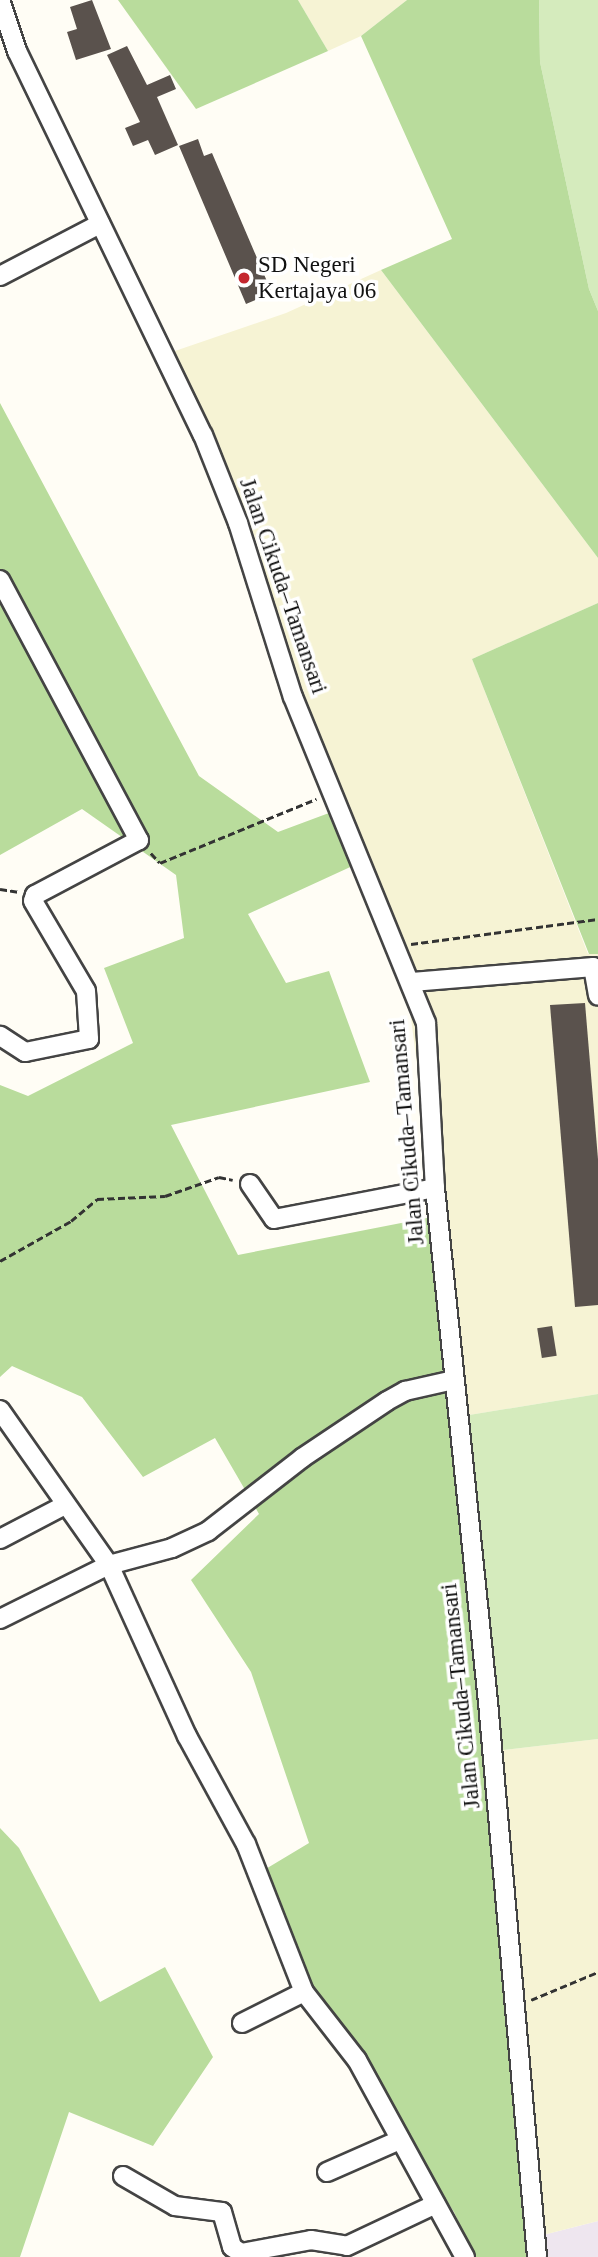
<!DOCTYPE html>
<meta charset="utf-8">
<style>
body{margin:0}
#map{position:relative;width:598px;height:2257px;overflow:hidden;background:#fffdf5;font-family:Georgia,serif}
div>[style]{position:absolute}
.industrial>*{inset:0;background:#eee6ef}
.farmland>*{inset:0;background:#f6f3d4}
.green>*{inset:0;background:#d5ebbd}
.forest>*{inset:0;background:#b9dc9c}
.building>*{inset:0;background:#5a524d;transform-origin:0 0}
.path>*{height:2.5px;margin-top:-1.25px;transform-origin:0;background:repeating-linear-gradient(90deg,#333 0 7px,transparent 0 10.5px)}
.roads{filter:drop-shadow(2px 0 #444) drop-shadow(-2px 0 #444) drop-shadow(0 2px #444) drop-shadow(0 -2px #444)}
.minor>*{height:18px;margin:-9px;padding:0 9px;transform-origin:9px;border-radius:9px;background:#fff}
.dots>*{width:19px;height:19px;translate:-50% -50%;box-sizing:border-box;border:4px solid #fff;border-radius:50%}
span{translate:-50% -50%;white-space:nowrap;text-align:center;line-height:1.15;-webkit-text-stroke:7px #fff;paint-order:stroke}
.poi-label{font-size:23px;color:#111}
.left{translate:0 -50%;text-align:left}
.street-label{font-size:23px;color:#111}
</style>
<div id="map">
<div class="industrial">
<div style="clip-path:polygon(598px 2221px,598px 2257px,536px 2257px,535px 2237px)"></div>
</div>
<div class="farmland">
<div style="clip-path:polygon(298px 0,407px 0,361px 36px,328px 51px)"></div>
<div style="clip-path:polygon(381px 270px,598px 558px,598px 603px,472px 659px,588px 954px,598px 954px,598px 1394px,463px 1416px,404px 965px,303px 730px,258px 544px,172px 352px,286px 313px)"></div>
<div style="clip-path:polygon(598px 1739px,598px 2221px,535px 2237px,495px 1751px)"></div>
</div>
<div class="green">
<div style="clip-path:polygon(539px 0,598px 0,598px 311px,589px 289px,540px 62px)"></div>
<div style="clip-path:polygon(598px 1394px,598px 1739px,495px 1751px,463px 1416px)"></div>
</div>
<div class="forest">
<div style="clip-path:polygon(118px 0,298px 0,328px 51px,196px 109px)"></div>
<div style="clip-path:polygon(407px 0,539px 0,540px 62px,589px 289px,598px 311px,598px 558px,381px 270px,452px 239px,361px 36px)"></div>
<div style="clip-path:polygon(0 403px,199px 776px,278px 832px,337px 810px,359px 863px,248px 914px,286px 983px,329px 971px,370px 1082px,171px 1125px,238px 1255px,437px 1216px,536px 2257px,475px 2257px,454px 2212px,288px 1956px,259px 1873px,309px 1843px,251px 1672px,191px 1580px,259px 1514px,215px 1438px,143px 1477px,82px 1397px,12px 1366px,0 1377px,0 1085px,28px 1096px,133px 1043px,104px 968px,184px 938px,176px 875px,82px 809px,0 855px)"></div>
<div style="clip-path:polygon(598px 603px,598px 954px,589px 954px,472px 659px)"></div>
<div style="clip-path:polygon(0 1828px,19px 1848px,100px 2002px,165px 1967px,213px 2057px,153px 2146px,69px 2112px,20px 2257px,0 2257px)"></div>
</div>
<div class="building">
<div style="clip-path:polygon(92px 0,111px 49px,76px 60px,67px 32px,77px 29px,70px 7px)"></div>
<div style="clip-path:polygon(127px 46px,147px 85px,170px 75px,176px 89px,157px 97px,178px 145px,155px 155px,148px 140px,133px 146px,125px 128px,140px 122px,107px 55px)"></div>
<div style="clip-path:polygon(198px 139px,204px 156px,212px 153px,272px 293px,246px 304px,179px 146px)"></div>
<div style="clip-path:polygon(585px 1003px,598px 1159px,598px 1305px,575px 1307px,550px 1005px)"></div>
<div style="left:552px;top:1326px;width:30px;height:15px;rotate:81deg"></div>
</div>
<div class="path">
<div style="left:151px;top:853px;width:13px;rotate:48deg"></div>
<div style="left:160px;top:863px;width:169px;rotate:-22.3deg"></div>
<div style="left:0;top:889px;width:18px;rotate:9deg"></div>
<div style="left:411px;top:944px;width:189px;rotate:-7.6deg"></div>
<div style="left:0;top:1261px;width:81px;rotate:-29.4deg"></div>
<div style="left:71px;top:1221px;width:34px;rotate:-40deg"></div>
<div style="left:97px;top:1199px;width:68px;rotate:-2.5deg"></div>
<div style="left:165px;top:1196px;width:57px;rotate:-19.4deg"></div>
<div style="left:219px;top:1177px;width:14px;rotate:12deg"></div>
<div style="left:531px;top:2000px;width:73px;rotate:-22.7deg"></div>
</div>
<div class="roads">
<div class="minor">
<div style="left:0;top:0;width:54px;rotate:71.6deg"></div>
<div style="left:17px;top:51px;width:427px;rotate:64.2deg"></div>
<div style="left:203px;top:435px;width:95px;rotate:68.3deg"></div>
<div style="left:238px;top:523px;width:182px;rotate:72.5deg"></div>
<div style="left:293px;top:697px;width:352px;rotate:67.8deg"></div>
<div style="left:426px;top:1023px;width:165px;rotate:86.9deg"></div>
<div style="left:435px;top:1188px;width:517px;rotate:84.11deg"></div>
<div style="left:488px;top:1702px;width:557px;rotate:84.95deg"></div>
<div style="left:0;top:276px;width:113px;rotate:-27.5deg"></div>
<div style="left:0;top:580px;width:295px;rotate:61.9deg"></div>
<div style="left:139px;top:840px;width:118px;rotate:152.1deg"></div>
<div style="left:35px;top:895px;width:6px;rotate:108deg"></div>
<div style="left:33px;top:901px;width:104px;rotate:59.5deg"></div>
<div style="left:86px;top:991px;width:48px;rotate:86.4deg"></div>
<div style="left:89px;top:1039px;width:65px;rotate:168.5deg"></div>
<div style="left:25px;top:1052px;width:30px;rotate:-147deg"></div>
<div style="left:412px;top:982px;width:182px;rotate:-4.7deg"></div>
<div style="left:593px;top:967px;width:29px;rotate:80deg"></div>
<div style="left:250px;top:1184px;width:42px;rotate:55.6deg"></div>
<div style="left:274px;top:1219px;width:164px;rotate:-10.9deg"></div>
<div style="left:0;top:1410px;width:189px;rotate:54.9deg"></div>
<div style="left:109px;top:1565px;width:188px;rotate:65.5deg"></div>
<div style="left:187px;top:1736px;width:123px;rotate:61.4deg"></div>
<div style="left:246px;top:1844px;width:159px;rotate:68.6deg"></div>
<div style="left:304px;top:1992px;width:86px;rotate:52.1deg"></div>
<div style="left:357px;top:2060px;width:225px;rotate:61.3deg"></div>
<div style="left:0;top:1539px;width:71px;rotate:-27.6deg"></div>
<div style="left:0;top:1619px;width:122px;rotate:-26.4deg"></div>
<div style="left:109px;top:1565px;width:65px;rotate:-15.1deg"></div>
<div style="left:172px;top:1548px;width:40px;rotate:-25deg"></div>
<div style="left:208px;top:1531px;width:119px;rotate:-37.8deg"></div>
<div style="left:302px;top:1458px;width:102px;rotate:-33.8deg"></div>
<div style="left:387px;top:1401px;width:21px;rotate:-29deg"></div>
<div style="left:405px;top:1391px;width:50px;rotate:-12.7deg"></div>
<div style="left:242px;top:2023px;width:69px;rotate:-26.6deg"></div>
<div style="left:327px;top:2172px;width:80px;rotate:-23.7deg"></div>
<div style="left:123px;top:2176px;width:60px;rotate:30deg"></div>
<div style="left:175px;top:2206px;width:47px;rotate:7.3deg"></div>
<div style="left:222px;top:2212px;width:36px;rotate:74deg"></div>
<div style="left:232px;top:2247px;width:11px;rotate:34deg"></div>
<div style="left:241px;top:2253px;width:71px;rotate:-10.5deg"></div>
<div style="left:311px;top:2240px;width:36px;rotate:9deg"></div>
<div style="left:347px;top:2246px;width:98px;rotate:-25.3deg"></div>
</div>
</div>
<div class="dots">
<div style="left:244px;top:278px;background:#c4262e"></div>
</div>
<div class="poi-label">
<span class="left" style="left:258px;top:278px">SD Negeri<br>Kertajaya 06</span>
</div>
<div class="street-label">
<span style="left:283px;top:586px;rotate:71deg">Jalan Cikuda–Tamansari</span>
<span style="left:407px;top:1132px;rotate:-95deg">Jalan Cikuda–Tamansari</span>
<span style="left:461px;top:1696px;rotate:-96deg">Jalan Cikuda–Tamansari</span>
</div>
</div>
